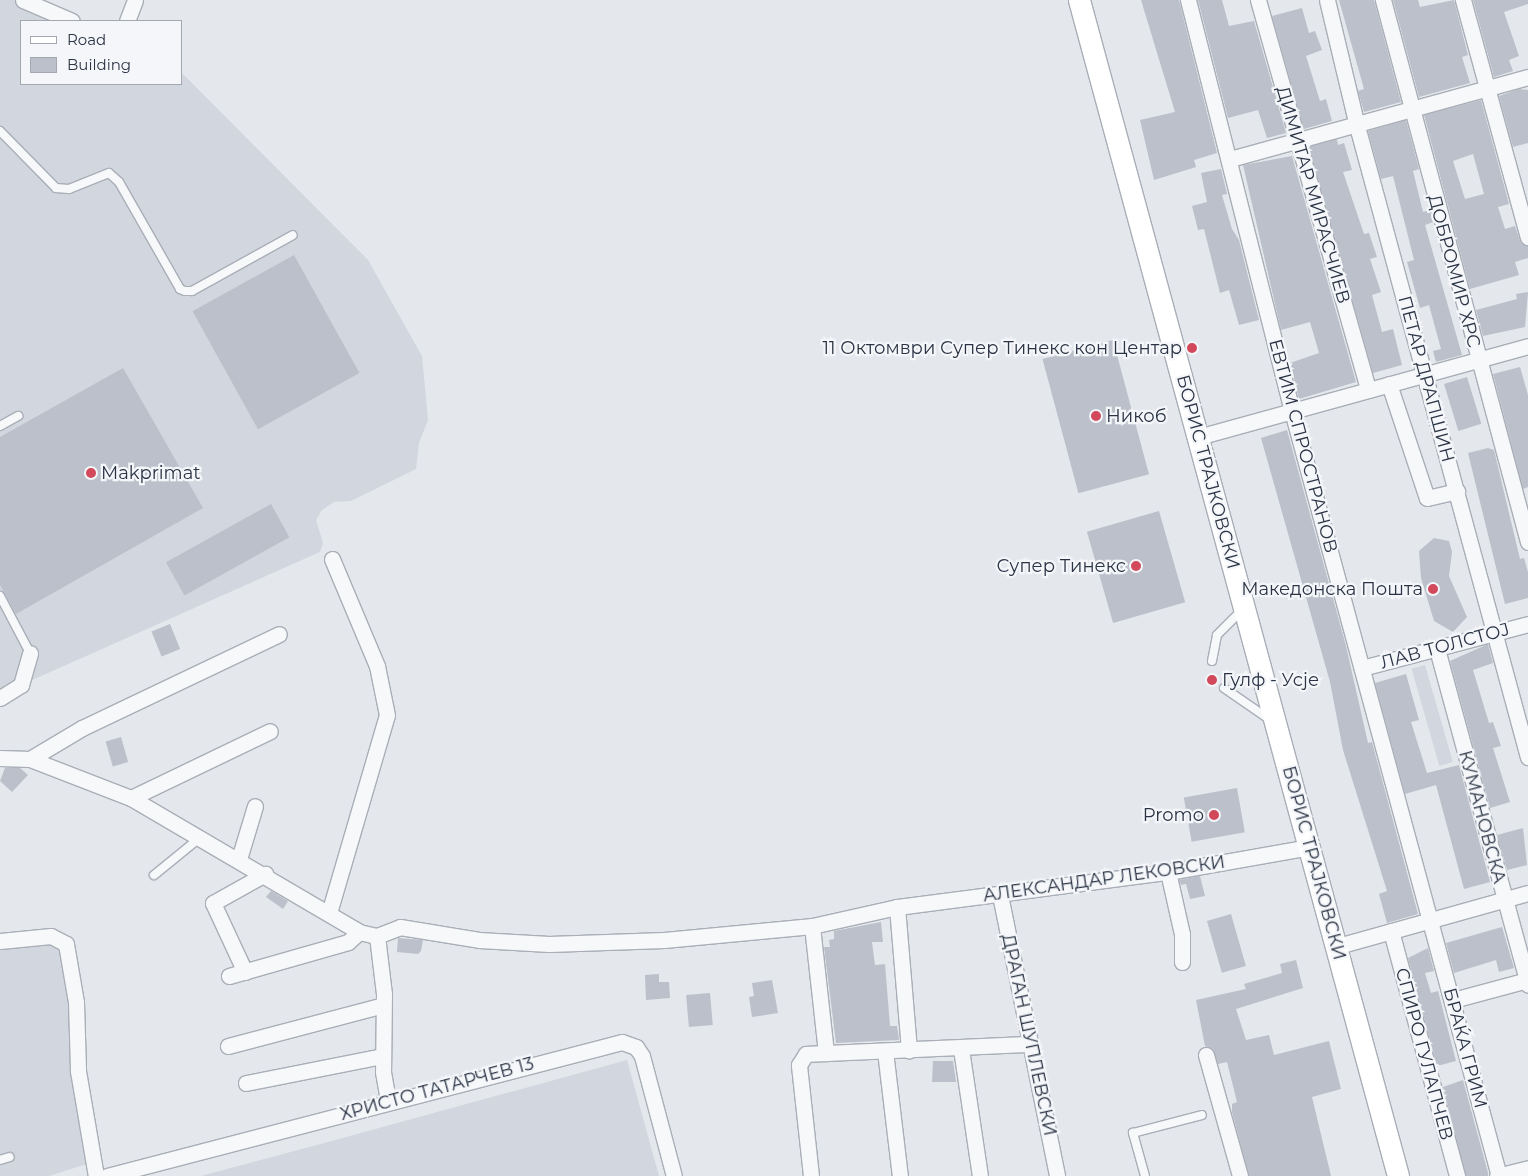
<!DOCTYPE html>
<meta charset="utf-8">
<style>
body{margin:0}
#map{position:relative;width:1528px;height:1176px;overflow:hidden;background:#e4e7ec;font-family:Montserrat,sans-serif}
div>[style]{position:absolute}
.built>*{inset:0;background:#d2d6de;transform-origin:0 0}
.building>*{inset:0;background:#bbc0ca;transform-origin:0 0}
.roads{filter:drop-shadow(1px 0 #a9aeb7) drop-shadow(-1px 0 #a9aeb7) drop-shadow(0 1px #a9aeb7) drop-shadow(0 -1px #a9aeb7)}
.lane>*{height:8px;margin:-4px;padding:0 4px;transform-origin:4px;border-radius:4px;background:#f7f8fa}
.street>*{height:15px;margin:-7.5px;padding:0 7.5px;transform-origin:7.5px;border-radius:7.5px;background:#f7f8fa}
.secondary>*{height:21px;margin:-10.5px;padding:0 10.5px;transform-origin:10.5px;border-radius:10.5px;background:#fff}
.dots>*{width:14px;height:14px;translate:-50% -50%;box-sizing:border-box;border:2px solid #f4f6f9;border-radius:50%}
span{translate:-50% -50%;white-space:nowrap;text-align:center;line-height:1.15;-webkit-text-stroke:4.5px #f4f6f9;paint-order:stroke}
.street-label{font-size:18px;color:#2b3445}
.poi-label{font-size:18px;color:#2b3445}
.right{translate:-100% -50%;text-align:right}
.left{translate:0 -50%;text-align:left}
.legend{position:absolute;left:20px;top:20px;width:162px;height:65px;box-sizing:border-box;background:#f4f6f9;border:1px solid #a4a8b1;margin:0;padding:6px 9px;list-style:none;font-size:15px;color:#2b3445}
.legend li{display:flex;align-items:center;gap:10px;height:25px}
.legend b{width:25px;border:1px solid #a4a8b1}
</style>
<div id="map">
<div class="built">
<div style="clip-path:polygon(0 0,23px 0,72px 21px,21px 21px,21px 84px,181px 84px,181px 72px,368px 260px,422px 356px,428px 420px,419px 443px,416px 469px,351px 501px,334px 502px,322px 510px,316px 520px,323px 543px,320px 552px,21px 685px,0 698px)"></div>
<div style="left:1425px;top:665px;width:101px;height:14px;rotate:74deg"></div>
<div style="clip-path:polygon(61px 938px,93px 1162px,49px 1176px,0 1176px,0 941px)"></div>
<div style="clip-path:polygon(627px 1060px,659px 1176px,201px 1176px,328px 1142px)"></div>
</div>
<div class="building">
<div style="clip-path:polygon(1141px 0,1179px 0,1217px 153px,1194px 160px,1196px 167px,1154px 180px,1140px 120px,1175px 112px)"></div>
<div style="clip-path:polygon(1198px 0,1222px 0,1229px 26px,1254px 21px,1286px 133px,1267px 138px,1258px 110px,1228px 118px)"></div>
<div style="clip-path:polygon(1339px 0,1374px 0,1401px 102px,1364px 112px,1358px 91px,1364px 89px)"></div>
<div style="clip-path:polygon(1393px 0,1418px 0,1420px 7px,1454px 0,1468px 55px,1462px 57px,1470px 83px,1419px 97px)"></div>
<div style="clip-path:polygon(1473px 0,1528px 0,1528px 4px,1504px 12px,1519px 56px,1509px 60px,1513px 71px,1494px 77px)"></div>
<div style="clip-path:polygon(1302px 8px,1309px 33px,1315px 31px,1322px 50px,1306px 56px,1320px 101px,1326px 99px,1332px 121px,1304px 129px,1272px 16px)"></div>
<div style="clip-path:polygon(1519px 89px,1528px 90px,1528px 143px,1513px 147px,1499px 96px)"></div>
<div style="clip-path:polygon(evenodd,1481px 100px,1509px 204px,1498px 207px,1505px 229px,1515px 226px,1521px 243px,1528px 246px,1528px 258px,1515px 262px,1519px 275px,1470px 289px,1424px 115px,1481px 100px,1473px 154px,1484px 194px,1465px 199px,1453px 161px,1473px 154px)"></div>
<div style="clip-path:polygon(1406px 120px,1419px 169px,1413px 171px,1423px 212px,1430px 210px,1433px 222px,1425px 225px,1462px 355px,1436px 362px,1433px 351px,1441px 349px,1429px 305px,1420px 308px,1407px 262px,1414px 260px,1393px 176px,1381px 179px,1368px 131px)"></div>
<div style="clip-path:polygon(1337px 139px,1338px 145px,1344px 143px,1352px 170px,1343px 172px,1364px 234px,1369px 233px,1377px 257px,1370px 259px,1381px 292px,1372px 295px,1382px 332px,1393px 329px,1402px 365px,1373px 373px,1309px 147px)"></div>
<div style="clip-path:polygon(1292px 156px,1356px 382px,1299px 399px,1290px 363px,1319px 353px,1310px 322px,1281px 330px,1243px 165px)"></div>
<div style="clip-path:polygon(1221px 169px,1227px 194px,1222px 195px,1232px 229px,1239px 240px,1259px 320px,1239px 325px,1229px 290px,1220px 293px,1204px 229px,1198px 230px,1192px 206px,1207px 202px,1201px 173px)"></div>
<div style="left:294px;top:255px;width:135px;height:116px;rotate:61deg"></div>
<div style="clip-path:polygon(1528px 292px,1525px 327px,1483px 336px,1476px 310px,1517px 299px,1516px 294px)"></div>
<div style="left:1113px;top:340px;width:139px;height:73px;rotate:75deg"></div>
<div style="clip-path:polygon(1520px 367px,1528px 395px,1528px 487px,1523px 489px,1493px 374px)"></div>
<div style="clip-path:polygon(123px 368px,203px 508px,16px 614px,0 585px,0 437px)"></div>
<div style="left:1467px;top:377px;width:49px;height:24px;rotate:73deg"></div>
<div style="clip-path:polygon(1287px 430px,1346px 646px,1368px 743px,1372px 742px,1418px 914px,1387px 923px,1379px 894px,1387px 891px,1343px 750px,1330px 682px,1261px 438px)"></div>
<div style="clip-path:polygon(1488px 448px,1494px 450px,1520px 559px,1524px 558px,1528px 572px,1528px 598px,1505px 604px,1468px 453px)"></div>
<div style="left:271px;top:504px;width:38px;height:120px;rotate:61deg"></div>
<div style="left:1159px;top:511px;width:95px;height:75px;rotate:74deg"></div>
<div style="clip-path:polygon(1434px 538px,1449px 541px,1452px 552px,1449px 576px,1467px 617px,1453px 632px,1434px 621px,1421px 578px,1419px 551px)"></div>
<div style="left:170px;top:624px;width:27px;height:20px;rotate:68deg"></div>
<div style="clip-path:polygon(1488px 644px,1493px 663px,1473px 670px,1489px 723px,1493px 722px,1501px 746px,1493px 748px,1510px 802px,1490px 808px,1450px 661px)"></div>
<div style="clip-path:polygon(1406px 674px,1419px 720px,1411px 722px,1427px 773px,1459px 765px,1490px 882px,1464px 889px,1436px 785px,1405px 794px,1375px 683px)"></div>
<div style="left:121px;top:737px;width:26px;height:16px;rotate:74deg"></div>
<div style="clip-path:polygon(5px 768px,20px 768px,28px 775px,12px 792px,0 781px)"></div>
<div style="left:1237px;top:788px;width:45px;height:54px;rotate:80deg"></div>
<div style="clip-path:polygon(1523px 828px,1527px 865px,1507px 870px,1497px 835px)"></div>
<div style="clip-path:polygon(1200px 876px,1205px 896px,1190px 899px,1186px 884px,1181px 885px,1179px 880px)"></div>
<div style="clip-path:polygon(271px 891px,288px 901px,283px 909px,266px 897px)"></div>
<div style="left:1231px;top:914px;width:54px;height:25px;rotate:74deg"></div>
<div style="clip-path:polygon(881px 922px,883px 942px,872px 942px,875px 965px,885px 964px,890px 1026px,897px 1026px,899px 1040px,836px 1043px,824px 947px,830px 947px,829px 940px,834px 939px,834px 931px)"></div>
<div style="clip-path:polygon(1502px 927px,1514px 968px,1499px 972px,1496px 960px,1454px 973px,1446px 943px)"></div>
<div style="clip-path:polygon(398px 938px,423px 940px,421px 951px,418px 954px,397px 952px)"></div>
<div style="clip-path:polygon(1428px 948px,1434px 971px,1425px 973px,1431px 993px,1438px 991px,1456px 1061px,1437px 1066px,1408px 958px)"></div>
<div style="clip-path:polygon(1296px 960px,1303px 988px,1236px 1009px,1246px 1040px,1269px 1035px,1274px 1055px,1329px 1041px,1341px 1089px,1312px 1097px,1331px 1176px,1249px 1176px,1232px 1112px,1232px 1104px,1237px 1102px,1227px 1062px,1218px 1064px,1213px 1049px,1205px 1046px,1196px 1000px,1246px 989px,1244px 984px,1282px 973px,1280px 964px)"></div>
<div style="clip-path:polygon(659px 974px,659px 982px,669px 982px,670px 998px,646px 1000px,645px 975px)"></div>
<div style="clip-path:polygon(772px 980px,778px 1013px,752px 1017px,749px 997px,754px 996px,752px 983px)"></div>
<div style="left:710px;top:993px;width:32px;height:24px;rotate:85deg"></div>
<div style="clip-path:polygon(933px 1061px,953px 1061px,956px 1082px,932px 1082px)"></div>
<div style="clip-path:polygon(1463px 1080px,1488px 1173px,1488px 1176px,1466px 1176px,1443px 1087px)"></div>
</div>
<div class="roads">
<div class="lane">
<div style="left:0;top:131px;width:80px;rotate:45.5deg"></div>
<div style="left:56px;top:188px;width:13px;rotate:4deg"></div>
<div style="left:69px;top:189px;width:43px;rotate:-21.8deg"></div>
<div style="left:109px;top:173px;width:13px;rotate:42deg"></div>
<div style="left:119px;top:182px;width:123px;rotate:60.3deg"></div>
<div style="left:180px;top:289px;width:5px;rotate:22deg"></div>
<div style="left:185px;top:291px;width:7px"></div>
<div style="left:192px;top:291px;width:115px;rotate:-29deg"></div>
<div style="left:0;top:426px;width:21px;rotate:-29deg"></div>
<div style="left:0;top:596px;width:64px;rotate:62.2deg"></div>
<div style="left:1212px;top:661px;width:26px;rotate:-79deg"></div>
<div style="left:1217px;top:635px;width:37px;rotate:-45deg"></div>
<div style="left:1224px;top:688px;width:55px;rotate:34.6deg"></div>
<div style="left:154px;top:875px;width:60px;rotate:-39deg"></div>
<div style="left:0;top:1160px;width:10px;rotate:-17deg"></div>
<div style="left:1145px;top:1176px;width:45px;rotate:-105.6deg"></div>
<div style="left:1133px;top:1133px;width:71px;rotate:-14.6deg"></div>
</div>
<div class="street">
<div style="left:23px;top:0;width:53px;rotate:23.2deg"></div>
<div style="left:1188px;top:0;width:424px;rotate:75.8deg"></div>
<div style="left:1292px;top:411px;width:793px;rotate:74.86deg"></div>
<div style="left:1258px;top:0;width:405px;rotate:74.2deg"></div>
<div style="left:1327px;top:0;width:130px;rotate:76.6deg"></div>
<div style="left:1357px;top:126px;width:654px;rotate:74.84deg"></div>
<div style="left:1383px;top:0;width:561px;rotate:75.02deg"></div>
<div style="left:1463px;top:0;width:246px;rotate:74.7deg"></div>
<div style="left:127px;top:21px;width:22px;rotate:-69deg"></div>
<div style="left:1230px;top:159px;width:309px;rotate:-15.4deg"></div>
<div style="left:1389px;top:384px;width:120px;rotate:71.6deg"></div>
<div style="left:1427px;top:498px;width:31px;rotate:-13deg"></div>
<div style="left:1198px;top:437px;width:342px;rotate:-15.4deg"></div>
<div style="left:1437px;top:649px;width:348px;rotate:74.8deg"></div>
<div style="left:1362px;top:668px;width:172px;rotate:-14.8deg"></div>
<div style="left:0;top:698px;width:25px;rotate:-32deg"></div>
<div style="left:21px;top:685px;width:33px;rotate:-74deg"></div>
<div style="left:0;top:758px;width:30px;rotate:2deg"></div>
<div style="left:30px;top:759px;width:108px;rotate:21.1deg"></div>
<div style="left:131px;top:798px;width:264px;rotate:30.4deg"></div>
<div style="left:359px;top:932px;width:18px;rotate:13deg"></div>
<div style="left:377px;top:936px;width:25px;rotate:-21deg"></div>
<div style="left:400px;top:927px;width:80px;rotate:9.3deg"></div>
<div style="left:479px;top:940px;width:70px;rotate:3.3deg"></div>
<div style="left:549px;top:944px;width:115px;rotate:-2deg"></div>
<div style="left:664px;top:940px;width:149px;rotate:-5.4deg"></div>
<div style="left:812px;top:926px;width:87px;rotate:-12.6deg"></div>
<div style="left:897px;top:907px;width:273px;rotate:-7.4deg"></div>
<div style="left:1168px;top:872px;width:144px;rotate:-10deg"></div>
<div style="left:30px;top:759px;width:61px;rotate:-30.8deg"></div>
<div style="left:82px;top:728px;width:218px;rotate:-25.5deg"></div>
<div style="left:131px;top:798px;width:154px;rotate:-25.7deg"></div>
<div style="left:239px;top:859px;width:55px;rotate:-73.2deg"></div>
<div style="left:1168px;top:872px;width:64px;rotate:77.3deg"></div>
<div style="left:1182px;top:934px;width:28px;rotate:90deg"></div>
<div style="left:1000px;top:895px;width:287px;rotate:78.5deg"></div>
<div style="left:897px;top:907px;width:144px;rotate:85.2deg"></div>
<div style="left:329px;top:913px;width:206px;rotate:-73.7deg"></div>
<div style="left:387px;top:715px;width:50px;rotate:-101.5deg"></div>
<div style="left:377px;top:666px;width:116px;rotate:-112.8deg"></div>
<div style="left:812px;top:926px;width:128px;rotate:83.7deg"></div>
<div style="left:1391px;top:931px;width:254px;rotate:74.9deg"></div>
<div style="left:377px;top:936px;width:58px;rotate:83.1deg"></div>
<div style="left:384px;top:994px;width:78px;rotate:90.7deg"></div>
<div style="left:383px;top:1072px;width:29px;rotate:80deg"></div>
<div style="left:0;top:941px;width:51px;rotate:-5.6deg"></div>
<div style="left:51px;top:936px;width:17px;rotate:28deg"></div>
<div style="left:66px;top:944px;width:59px;rotate:80.2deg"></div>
<div style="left:76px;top:1002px;width:69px;rotate:88.3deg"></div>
<div style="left:78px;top:1071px;width:107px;rotate:80.3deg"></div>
<div style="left:1338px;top:946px;width:197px;rotate:-15.6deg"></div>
<div style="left:245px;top:972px;width:76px;rotate:-114.9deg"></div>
<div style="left:213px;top:903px;width:60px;rotate:-29.1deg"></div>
<div style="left:229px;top:976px;width:124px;rotate:-15.9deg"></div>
<div style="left:348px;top:942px;width:15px;rotate:-42deg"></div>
<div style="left:1453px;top:1000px;width:77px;rotate:-15.1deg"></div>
<div style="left:228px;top:1046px;width:160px;rotate:-14.8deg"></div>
<div style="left:961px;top:1049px;width:128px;rotate:81.5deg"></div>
<div style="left:885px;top:1051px;width:126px;rotate:83.2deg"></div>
<div style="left:1206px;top:1055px;width:126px;rotate:74.3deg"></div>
<div style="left:246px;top:1083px;width:139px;rotate:-11.2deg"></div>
<div style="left:107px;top:1176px;width:532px;rotate:-14.58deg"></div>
<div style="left:622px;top:1042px;width:15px;rotate:20deg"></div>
<div style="left:636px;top:1047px;width:11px;rotate:56deg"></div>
<div style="left:642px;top:1056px;width:124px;rotate:75.1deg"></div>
<div style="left:811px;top:1176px;width:112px;rotate:-96.2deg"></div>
<div style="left:799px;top:1065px;width:13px;rotate:-58deg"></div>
<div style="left:806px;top:1054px;width:224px;rotate:-2.6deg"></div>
<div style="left:1497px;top:1176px;width:32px;rotate:-14deg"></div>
</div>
<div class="secondary">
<div style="left:1079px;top:0;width:1218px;rotate:74.82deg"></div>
</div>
</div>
<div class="dots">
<div style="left:1192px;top:348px;background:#d1495b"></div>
<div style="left:1096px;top:416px;background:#d1495b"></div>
<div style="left:91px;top:473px;background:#d1495b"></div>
<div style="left:1136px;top:566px;background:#d1495b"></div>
<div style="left:1433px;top:589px;background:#d1495b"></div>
<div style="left:1212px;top:680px;background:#d1495b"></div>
<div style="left:1214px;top:815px;background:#d1495b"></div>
</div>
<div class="street-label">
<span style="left:1313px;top:195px;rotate:74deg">ДИМИТАР МИРАСЧИЕВ</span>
<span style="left:1454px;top:271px;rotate:75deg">ДОБРОМИР ХРС</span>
<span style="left:1426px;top:379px;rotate:75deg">ПЕТАР ДРАПШИН</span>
<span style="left:1303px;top:446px;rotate:75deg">ЕВТИМ СПРОСТРАНОВ</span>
<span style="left:1208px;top:472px;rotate:75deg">БОРИС ТРАЈКОВСКИ</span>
<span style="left:1445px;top:646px;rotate:-15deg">ЛАВ ТОЛСТОЈ</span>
<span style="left:1482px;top:817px;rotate:75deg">КУМАНОВСКА</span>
<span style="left:1314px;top:863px;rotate:75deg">БОРИС ТРАЈКОВСКИ</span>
<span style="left:1104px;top:879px;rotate:-8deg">АЛЕКСАНДАР ЛЕКОВСКИ</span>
<span style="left:1029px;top:1035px;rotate:78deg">ДРАГАН ШУПЛЕВСКИ</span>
<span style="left:1465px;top:1048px;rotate:75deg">БРАЌА ГРИМ</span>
<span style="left:1424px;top:1054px;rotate:75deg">СПИРО ГУЛАПЧЕВ</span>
<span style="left:437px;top:1089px;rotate:-15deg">ХРИСТО ТАТАРЧЕВ 13</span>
</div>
<div class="poi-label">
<span class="right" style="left:1182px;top:348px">11 Октомври Супер Тинекс кон Центар</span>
<span class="left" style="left:1106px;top:416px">Никоб</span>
<span class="left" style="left:101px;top:473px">Makprimat</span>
<span class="right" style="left:1126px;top:566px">Супер Тинекс</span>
<span class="right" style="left:1423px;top:589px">Македонска Пошта</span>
<span class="left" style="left:1222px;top:680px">Гулф - Усје</span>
<span class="right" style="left:1204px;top:815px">Promo</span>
</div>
<ul class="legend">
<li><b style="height:6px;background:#fff"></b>Road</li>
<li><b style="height:14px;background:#bbc0ca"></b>Building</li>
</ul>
</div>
